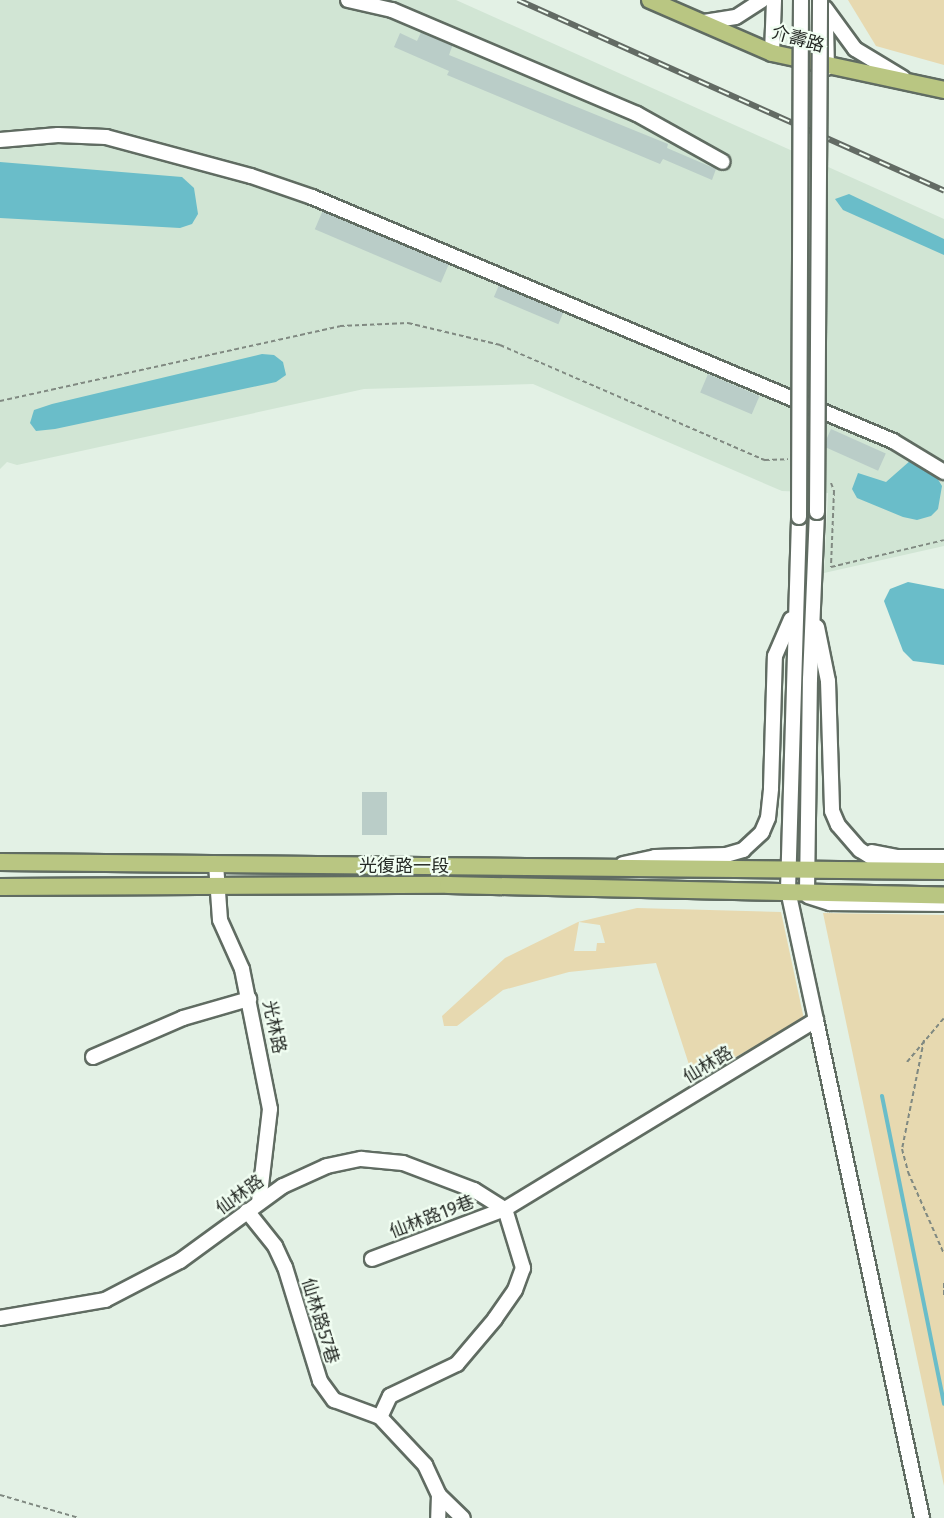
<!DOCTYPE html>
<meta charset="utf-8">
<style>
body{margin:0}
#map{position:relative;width:944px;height:1518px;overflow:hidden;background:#e3f1e5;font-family:"Fira Sans","Noto Sans TC",sans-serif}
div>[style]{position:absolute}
.built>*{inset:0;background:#d1e5d4}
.green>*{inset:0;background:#e7d9b0}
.water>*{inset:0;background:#6abdc9}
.stream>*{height:4px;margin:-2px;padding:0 2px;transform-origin:2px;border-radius:2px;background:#6abdc9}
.building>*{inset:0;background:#bacdc8;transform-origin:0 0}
.path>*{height:2px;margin-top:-1px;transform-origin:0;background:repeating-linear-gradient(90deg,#808981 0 4.5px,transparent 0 7.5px)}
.roads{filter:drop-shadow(2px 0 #606c62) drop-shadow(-2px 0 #606c62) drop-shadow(0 2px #606c62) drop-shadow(0 -2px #606c62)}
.minor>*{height:14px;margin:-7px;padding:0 7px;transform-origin:7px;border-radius:7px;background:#fff}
.major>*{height:16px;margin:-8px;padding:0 8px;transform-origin:8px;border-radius:8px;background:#b9c682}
.rail>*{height:6px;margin-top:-3px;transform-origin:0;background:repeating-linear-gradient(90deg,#f1fef2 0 11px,#636b64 0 22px);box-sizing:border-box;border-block:2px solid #636b64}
.bridges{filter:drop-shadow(2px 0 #606c62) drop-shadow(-2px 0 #606c62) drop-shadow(0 2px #606c62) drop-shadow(0 -2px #606c62)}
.minor-bridge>*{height:14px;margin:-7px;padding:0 7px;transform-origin:7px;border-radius:7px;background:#fff}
span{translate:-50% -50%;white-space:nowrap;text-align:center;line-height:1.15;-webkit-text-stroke:4.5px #f1fef2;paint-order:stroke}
.street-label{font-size:18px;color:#242924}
</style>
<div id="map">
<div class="built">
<div style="clip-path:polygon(0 0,456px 0,944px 219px,944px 546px,824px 573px,828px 493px,782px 491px,533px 384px,364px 389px,17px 465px,7px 462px,0 469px)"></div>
</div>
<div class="green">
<div style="clip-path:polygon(848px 0,944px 0,944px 65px,876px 46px)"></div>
<div style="clip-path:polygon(evenodd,637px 908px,781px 912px,804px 1019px,694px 1080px,656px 963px,569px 972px,503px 990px,457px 1026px,444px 1026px,442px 1016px,505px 958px,578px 922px,637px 908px,579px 922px,600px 925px,605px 943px,597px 943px,596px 951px,574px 951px,579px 922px)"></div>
<div style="clip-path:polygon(823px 913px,944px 915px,944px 1486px)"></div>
</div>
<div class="water">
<div style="clip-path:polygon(0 162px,182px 177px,194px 188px,198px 214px,192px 224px,180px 228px,0 218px)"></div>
<div style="clip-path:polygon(849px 194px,944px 239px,944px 255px,843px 210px,835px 199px)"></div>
<div style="clip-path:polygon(262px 354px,274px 355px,283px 362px,286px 375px,276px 382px,55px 429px,36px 431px,30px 423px,34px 410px,52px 404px)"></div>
<div style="clip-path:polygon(911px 460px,936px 476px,942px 486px,938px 509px,931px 516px,917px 520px,903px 517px,857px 498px,852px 489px,858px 473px,886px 482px)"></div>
<div style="clip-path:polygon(908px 582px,944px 589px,944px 665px,913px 661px,903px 651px,884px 601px,890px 589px)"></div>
</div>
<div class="stream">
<div style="left:882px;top:1096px;width:314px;rotate:78.6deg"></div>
</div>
<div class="building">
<div style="clip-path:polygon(422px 30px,453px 44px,449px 55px,454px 57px,668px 144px,667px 148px,716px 169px,712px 180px,663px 159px,660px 164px,447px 75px,449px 71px,394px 47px,400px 33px,417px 41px)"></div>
<div style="left:323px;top:210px;width:137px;height:21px;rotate:23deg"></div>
<div style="left:499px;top:285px;width:70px;height:13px;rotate:23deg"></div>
<div style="left:708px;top:374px;width:56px;height:20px;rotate:23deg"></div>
<div style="left:831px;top:429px;width:60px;height:19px;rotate:24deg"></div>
<div style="left:362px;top:792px;width:25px;height:43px"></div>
</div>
<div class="path">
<div style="left:0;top:401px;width:348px;rotate:-12.4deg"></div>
<div style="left:340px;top:326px;width:68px;rotate:-2.5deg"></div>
<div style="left:408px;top:323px;width:95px;rotate:13.4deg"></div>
<div style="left:500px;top:345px;width:289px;rotate:23.5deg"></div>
<div style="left:765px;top:460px;width:23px;rotate:-2deg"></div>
<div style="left:831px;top:483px;width:9px;rotate:69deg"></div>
<div style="left:834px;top:491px;width:76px;rotate:92.3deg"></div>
<div style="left:831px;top:567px;width:116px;rotate:-13.4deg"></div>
<div style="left:924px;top:1040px;width:111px;rotate:101.4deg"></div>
<div style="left:902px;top:1149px;width:24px;rotate:75deg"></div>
<div style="left:908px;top:1172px;width:90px;rotate:66.3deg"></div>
<div style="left:907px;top:1062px;width:57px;rotate:-49.9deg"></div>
<div style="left:944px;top:1283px;width:14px;rotate:90deg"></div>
<div style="left:0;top:1495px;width:82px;rotate:16.2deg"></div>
</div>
<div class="roads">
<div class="minor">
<div style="left:348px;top:0;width:45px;rotate:12.8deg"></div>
<div style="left:392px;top:10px;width:266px;rotate:23deg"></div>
<div style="left:637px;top:114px;width:98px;rotate:29.2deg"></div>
<div style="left:825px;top:8px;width:51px;rotate:53.8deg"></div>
<div style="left:855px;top:49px;width:56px;rotate:31.1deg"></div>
<div style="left:704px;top:22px;width:32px;rotate:-9deg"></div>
<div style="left:736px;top:17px;width:31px;rotate:-33deg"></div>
<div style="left:826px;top:25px;width:43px;rotate:88.7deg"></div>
<div style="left:772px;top:53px;width:53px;rotate:-87.8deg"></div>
<div style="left:0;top:140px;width:58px;rotate:-4.9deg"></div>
<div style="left:58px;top:135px;width:48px;rotate:2.4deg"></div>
<div style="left:106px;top:137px;width:150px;rotate:15.1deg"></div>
<div style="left:251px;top:176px;width:65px;rotate:19deg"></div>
<div style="left:312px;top:197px;width:630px;rotate:22.78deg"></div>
<div style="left:893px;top:441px;width:60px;rotate:31.3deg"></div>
<div style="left:817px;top:627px;width:55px;rotate:78.5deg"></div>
<div style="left:828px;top:681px;width:130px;rotate:88.2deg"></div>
<div style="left:832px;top:811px;width:15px;rotate:67deg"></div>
<div style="left:838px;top:825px;width:33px;rotate:49deg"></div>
<div style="left:860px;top:850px;width:39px;rotate:32deg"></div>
<div style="left:872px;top:852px;width:25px;rotate:11deg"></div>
<div style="left:897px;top:857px;width:47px"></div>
<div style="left:216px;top:864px;width:56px;rotate:85.9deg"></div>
<div style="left:220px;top:920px;width:54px;rotate:65.8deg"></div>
<div style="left:242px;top:969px;width:143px;rotate:78.7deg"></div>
<div style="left:270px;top:1109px;width:94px;rotate:96.7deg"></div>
<div style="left:623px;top:864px;width:33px;rotate:-12deg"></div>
<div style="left:655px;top:857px;width:71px;rotate:-1.6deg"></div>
<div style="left:726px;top:855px;width:18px;rotate:-16deg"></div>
<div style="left:743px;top:850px;width:26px;rotate:-43deg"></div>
<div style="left:762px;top:832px;width:15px;rotate:-67deg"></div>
<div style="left:768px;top:818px;width:30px;rotate:-84deg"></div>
<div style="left:771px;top:788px;width:132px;rotate:-88.3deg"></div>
<div style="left:775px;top:656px;width:40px;rotate:-66.6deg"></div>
<div style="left:807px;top:891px;width:212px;rotate:-89.2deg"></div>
<div style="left:810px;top:679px;width:167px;rotate:-87.6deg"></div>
<div style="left:808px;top:896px;width:23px;rotate:18deg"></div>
<div style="left:830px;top:903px;width:114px;rotate:0.5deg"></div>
<div style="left:816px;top:1020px;width:509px;rotate:77.98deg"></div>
<div style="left:93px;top:1057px;width:98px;rotate:-23.4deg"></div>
<div style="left:183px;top:1018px;width:69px;rotate:-16.1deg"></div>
<div style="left:247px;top:1211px;width:45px;rotate:51.3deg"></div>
<div style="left:275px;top:1246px;width:23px;rotate:65deg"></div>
<div style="left:285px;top:1267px;width:119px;rotate:72.9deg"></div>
<div style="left:320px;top:1381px;width:24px;rotate:54deg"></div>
<div style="left:334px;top:1400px;width:49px;rotate:20.3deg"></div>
<div style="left:380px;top:1417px;width:66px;rotate:46.8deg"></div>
<div style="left:425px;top:1465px;width:33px;rotate:65deg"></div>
<div style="left:439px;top:1495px;width:23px;rotate:92deg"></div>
<div style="left:372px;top:1259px;width:142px;rotate:-20.6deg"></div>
<div style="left:505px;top:1209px;width:62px;rotate:73deg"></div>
<div style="left:523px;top:1268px;width:23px;rotate:110deg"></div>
<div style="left:515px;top:1290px;width:35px;rotate:125deg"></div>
<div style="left:495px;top:1319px;width:59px;rotate:130.2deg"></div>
<div style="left:457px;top:1364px;width:74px;rotate:154.5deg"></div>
<div style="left:390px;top:1396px;width:23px;rotate:115deg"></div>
<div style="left:0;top:1318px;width:107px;rotate:-9.7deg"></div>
<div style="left:105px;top:1300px;width:85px;rotate:-27.5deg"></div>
<div style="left:180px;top:1261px;width:127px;rotate:-36.1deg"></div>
<div style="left:283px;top:1186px;width:48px;rotate:-24.4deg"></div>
<div style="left:327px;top:1166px;width:35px;rotate:-12deg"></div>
<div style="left:361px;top:1159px;width:42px;rotate:5.4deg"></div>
<div style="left:403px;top:1163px;width:76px;rotate:20.8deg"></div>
<div style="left:474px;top:1190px;width:36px;rotate:32deg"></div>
<div style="left:505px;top:1209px;width:364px;rotate:-31.3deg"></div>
<div style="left:816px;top:1020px;width:133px;rotate:-102.2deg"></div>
<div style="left:788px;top:890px;width:373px;rotate:-88.3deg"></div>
<div style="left:439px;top:1495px;width:33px;rotate:44deg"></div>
</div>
<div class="major">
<div style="left:650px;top:0;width:133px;rotate:23.5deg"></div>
<div style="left:772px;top:53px;width:176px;rotate:12.1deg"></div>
<div style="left:0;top:862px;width:944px;rotate:0.55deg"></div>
<div style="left:0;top:887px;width:448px;rotate:-0.3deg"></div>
<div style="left:448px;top:885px;width:496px;rotate:1.2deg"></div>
</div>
</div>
<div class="rail">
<div style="left:518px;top:0;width:467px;rotate:24.1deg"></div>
</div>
<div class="bridges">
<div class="minor-bridge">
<div style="left:817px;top:512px;width:512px;rotate:-89.66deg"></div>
<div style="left:799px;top:517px;width:517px;rotate:-89.78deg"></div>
</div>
</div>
<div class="street-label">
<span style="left:798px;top:39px;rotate:16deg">介壽路</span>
<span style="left:404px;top:866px">光復路一段</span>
<span style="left:274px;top:1027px;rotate:78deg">光林路</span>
<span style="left:708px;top:1065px;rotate:-31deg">仙林路</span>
<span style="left:240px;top:1195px;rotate:-36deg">仙林路</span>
<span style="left:432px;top:1217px;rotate:-21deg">仙林路19巷</span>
<span style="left:320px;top:1321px;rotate:73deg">仙林路57巷</span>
</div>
</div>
